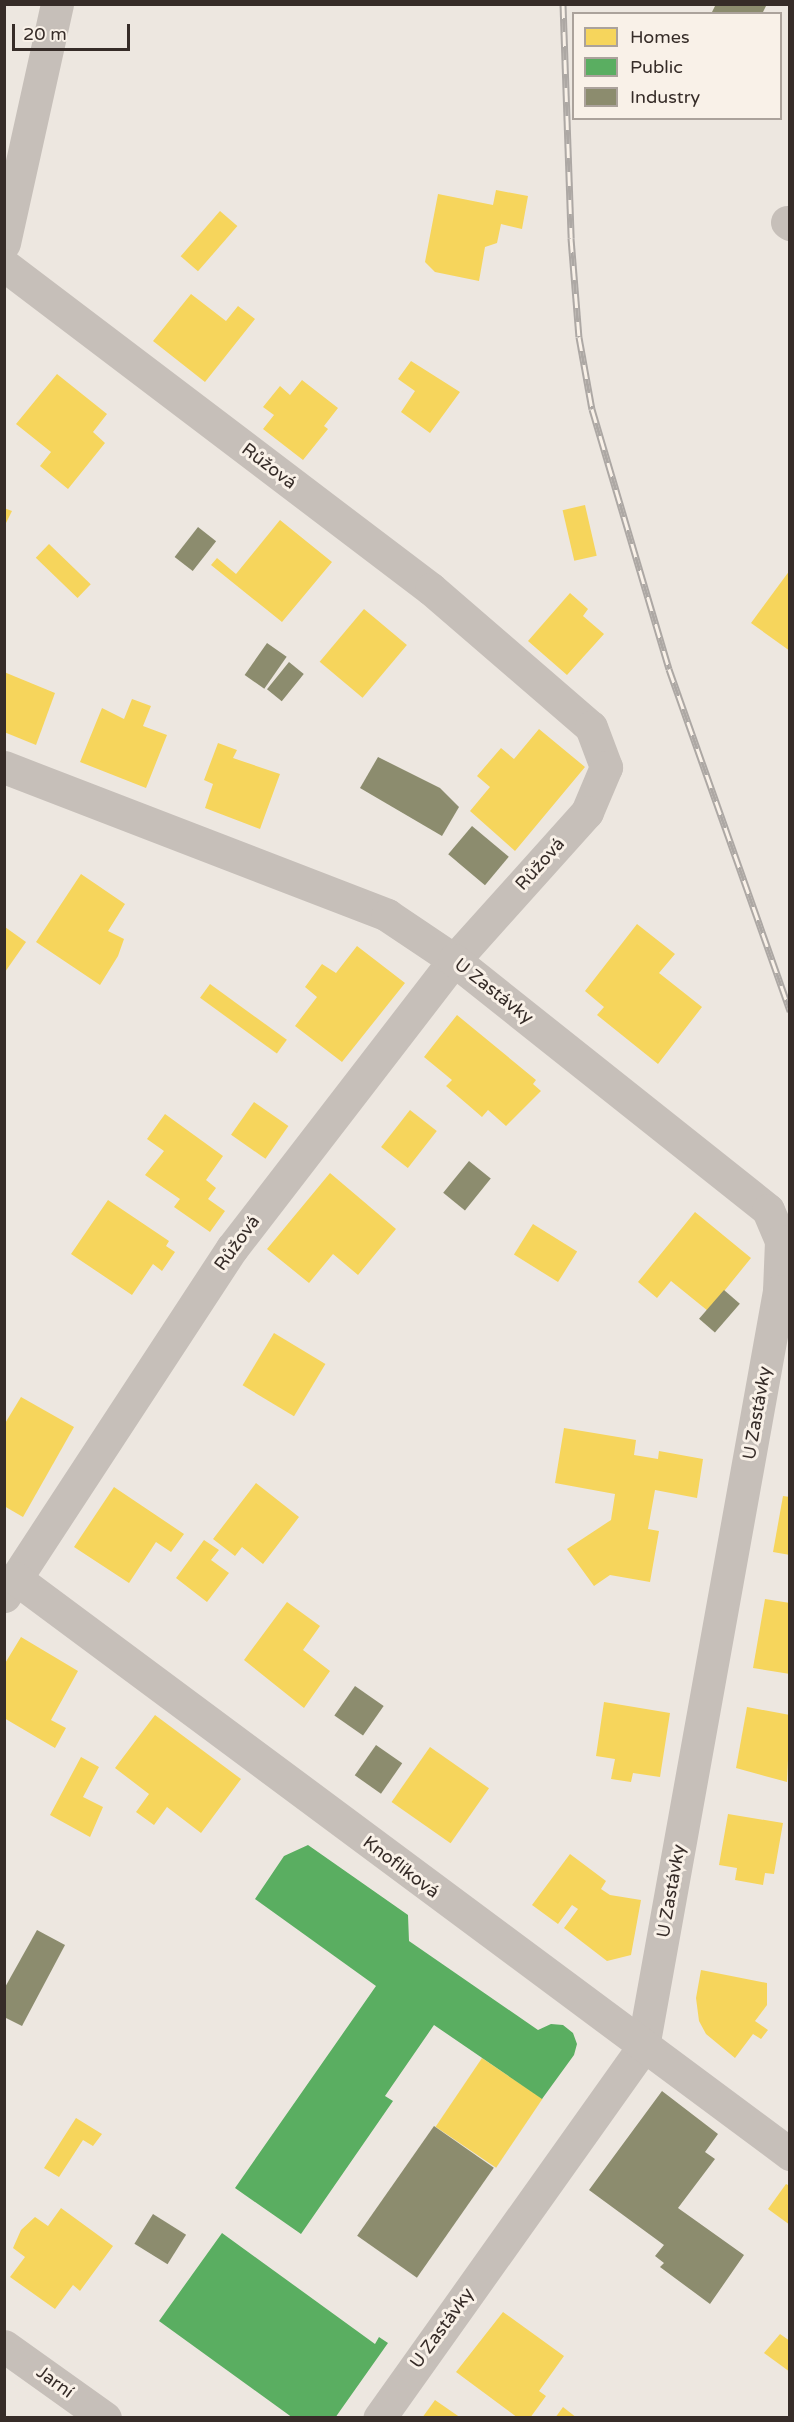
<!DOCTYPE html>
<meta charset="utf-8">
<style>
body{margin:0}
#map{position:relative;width:794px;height:2422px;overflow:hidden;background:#ede7e0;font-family:"Varela Round",sans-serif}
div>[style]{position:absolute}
.homes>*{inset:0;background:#f6d55c;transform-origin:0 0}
.public>*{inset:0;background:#5aae61}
.industry>*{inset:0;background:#8c8c6e;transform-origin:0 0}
.minor>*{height:33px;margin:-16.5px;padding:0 16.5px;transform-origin:16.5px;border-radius:16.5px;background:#c6bfb9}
.rail>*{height:7px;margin-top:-3.5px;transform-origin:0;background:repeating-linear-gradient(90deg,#f9f1e8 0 14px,#ada8a4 0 28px);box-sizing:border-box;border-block:2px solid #ada8a4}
span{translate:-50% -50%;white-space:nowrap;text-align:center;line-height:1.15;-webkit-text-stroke:6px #f9f1e8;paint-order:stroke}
.street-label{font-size:18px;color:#362c28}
.frame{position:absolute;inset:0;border:6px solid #362c28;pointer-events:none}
.legend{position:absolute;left:572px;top:12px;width:210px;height:108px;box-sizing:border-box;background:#f9f1e8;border:2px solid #aba29b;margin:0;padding:8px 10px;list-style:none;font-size:18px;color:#362c28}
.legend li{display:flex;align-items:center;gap:12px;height:30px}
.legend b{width:30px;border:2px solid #aba29b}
.scale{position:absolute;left:12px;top:24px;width:118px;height:27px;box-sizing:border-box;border:3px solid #362c28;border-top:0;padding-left:8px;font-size:18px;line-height:21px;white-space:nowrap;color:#362c28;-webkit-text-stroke:4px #f9f1e8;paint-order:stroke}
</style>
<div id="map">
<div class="homes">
<div style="clip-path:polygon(496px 190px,528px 196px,522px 229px,501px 224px,497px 243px,485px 247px,479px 281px,435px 272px,425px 262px,438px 194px,493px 205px)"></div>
<div style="left:220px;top:211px;width:23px;height:60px;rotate:41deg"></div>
<div style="clip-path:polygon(191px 294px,226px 321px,238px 306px,255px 319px,205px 382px,153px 341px)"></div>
<div style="clip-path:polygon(411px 361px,460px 392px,430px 433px,401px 412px,415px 391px,398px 379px)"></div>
<div style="clip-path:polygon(57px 374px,107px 414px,93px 432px,105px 443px,68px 489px,40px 466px,51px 452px,16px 424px)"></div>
<div style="clip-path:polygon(302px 380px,338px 408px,324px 426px,328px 429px,303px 460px,263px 429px,274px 415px,263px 407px,280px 386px,290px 395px)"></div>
<div style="left:585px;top:505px;width:52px;height:23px;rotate:77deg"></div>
<div style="clip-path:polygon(4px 508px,12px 511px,4px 527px)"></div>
<div style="clip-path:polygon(280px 520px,332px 562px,282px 622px,211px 565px,217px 558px,236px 574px)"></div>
<div style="left:49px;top:544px;width:58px;height:19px;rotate:44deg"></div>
<div style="clip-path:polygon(790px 570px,790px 651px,751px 623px)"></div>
<div style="clip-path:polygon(570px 593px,588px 609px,583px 616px,604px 634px,567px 675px,528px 641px)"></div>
<div style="left:364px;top:609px;width:56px;height:69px;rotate:40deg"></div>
<div style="clip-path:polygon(4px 672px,55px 693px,36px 745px,4px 732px)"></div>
<div style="clip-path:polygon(132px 699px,151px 706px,143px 726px,167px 735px,146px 788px,80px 762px,102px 708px,124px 719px)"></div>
<div style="clip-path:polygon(539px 729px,585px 767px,515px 851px,470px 811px,490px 787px,477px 776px,501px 748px,514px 759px)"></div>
<div style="clip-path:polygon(218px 743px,237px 750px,233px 758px,280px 774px,260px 829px,205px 808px,213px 784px,204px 780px)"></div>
<div style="clip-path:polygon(81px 874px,125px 904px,108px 931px,124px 939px,118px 956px,100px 985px,36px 942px)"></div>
<div style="clip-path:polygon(637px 924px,675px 954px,659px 973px,702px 1007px,658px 1064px,597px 1015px,604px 1007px,585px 991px)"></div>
<div style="clip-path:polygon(5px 927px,26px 942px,5px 972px)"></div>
<div style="clip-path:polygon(357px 946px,405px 983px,342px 1062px,295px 1026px,317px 997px,305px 987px,322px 964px,336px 973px)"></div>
<div style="left:210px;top:984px;width:95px;height:17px;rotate:36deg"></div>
<div style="clip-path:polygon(457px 1015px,536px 1080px,533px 1084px,541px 1091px,506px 1126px,488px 1110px,482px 1117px,467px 1104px,446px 1086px,452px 1080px,424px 1057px)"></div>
<div style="left:254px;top:1102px;width:42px;height:40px;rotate:35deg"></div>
<div style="left:410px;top:1110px;width:34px;height:47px;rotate:38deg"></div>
<div style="clip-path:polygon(165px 1114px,223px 1156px,206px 1180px,216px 1188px,208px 1199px,225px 1211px,210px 1232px,174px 1207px,180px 1199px,145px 1175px,164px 1151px,147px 1139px)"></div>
<div style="clip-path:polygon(330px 1173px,396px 1229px,358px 1275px,333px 1254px,309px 1283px,267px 1249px)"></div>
<div style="clip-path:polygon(108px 1200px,169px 1241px,166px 1246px,175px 1252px,162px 1271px,153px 1264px,132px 1295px,71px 1254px)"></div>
<div style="clip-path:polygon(695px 1212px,751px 1258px,708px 1311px,671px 1281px,657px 1298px,638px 1282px)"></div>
<div style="left:533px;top:1224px;width:52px;height:36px;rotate:32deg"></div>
<div style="left:274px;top:1333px;width:60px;height:61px;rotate:31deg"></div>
<div style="clip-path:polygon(21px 1397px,74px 1427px,23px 1517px,4px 1506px,4px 1425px)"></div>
<div style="clip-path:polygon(564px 1428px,636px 1440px,634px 1455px,658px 1459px,659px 1451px,703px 1459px,697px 1498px,655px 1490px,648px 1529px,659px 1531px,650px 1582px,610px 1575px,594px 1586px,567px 1549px,611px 1520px,615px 1494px,555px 1483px)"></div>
<div style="clip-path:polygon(256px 1483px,299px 1517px,263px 1564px,242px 1547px,235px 1556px,213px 1539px)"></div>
<div style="clip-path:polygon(114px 1487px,184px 1534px,171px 1552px,156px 1542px,129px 1583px,74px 1547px)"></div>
<div style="clip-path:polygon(783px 1496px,790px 1497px,790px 1555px,773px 1552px)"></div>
<div style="clip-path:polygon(204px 1540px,219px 1550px,211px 1560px,229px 1573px,207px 1602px,176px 1578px)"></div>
<div style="clip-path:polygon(765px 1599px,790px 1603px,790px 1674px,753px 1668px)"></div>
<div style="clip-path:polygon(287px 1602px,320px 1626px,303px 1650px,330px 1671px,304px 1708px,244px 1660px)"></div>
<div style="clip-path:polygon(21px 1637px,78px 1671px,51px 1720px,66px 1728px,55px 1748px,4px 1718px,4px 1665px)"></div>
<div style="clip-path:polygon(604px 1702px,670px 1713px,660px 1777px,633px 1773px,631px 1782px,611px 1779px,615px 1759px,596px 1756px)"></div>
<div style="clip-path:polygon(747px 1707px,790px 1715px,787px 1782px,736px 1768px)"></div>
<div style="clip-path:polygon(155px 1715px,241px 1779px,201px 1833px,167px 1807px,154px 1825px,136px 1812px,149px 1794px,115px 1768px)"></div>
<div style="left:430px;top:1747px;width:72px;height:67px;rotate:35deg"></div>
<div style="clip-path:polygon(81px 1757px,99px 1767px,83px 1797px,103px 1807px,90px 1837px,50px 1815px)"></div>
<div style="clip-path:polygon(728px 1814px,783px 1823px,774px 1874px,765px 1873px,763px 1885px,735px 1880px,737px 1868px,719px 1865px)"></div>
<div style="clip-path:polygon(570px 1854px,606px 1881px,601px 1889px,610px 1895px,641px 1900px,631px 1955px,607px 1961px,564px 1928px,578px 1909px,572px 1905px,558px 1924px,532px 1905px)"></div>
<div style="clip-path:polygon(701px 1970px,767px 1983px,767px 2005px,755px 2021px,768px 2030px,761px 2039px,753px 2034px,735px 2058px,706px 2034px,699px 2021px,696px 1998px)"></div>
<div style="left:482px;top:2058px;width:73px;height:83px;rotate:34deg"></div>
<div style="clip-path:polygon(76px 2118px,102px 2134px,93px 2146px,83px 2140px,59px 2177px,44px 2168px)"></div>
<div style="clip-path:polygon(786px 2184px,790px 2186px,790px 2225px,768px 2209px)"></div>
<div style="clip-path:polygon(61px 2208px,113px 2246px,80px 2291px,73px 2285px,55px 2309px,10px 2277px,25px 2257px,13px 2248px,21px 2230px,35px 2217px,48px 2226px)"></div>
<div style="clip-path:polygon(503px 2312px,564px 2356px,539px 2391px,546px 2396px,530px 2418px,518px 2418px,456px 2372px)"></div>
<div style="clip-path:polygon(780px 2334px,790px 2341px,790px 2372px,764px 2353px)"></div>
<div style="clip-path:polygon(435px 2400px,461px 2418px,422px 2418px)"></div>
<div style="clip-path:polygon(563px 2407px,577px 2418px,555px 2418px)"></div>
</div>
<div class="public">
<div style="clip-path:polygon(308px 1845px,408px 1915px,409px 1941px,538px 2030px,551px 2024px,563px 2025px,573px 2033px,577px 2044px,574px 2055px,542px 2099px,434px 2025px,385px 2096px,393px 2101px,301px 2234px,235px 2188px,376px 1986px,255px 1899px,284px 1856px)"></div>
<div style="clip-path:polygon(222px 2233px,375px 2344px,379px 2337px,388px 2343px,335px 2418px,293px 2418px,159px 2321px)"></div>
</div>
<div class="industry">
<div style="clip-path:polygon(716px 4px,767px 4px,762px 14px,711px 14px)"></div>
<div style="left:198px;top:527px;width:23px;height:38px;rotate:38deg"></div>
<div style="left:267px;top:643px;width:24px;height:39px;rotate:35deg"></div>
<div style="left:289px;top:662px;width:19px;height:35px;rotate:39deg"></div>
<div style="clip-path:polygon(378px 757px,440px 788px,459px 807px,442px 836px,360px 788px)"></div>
<div style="left:472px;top:826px;width:48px;height:37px;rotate:40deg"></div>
<div style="left:469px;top:1161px;width:28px;height:41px;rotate:39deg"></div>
<div style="left:724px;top:1290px;width:21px;height:38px;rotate:41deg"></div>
<div style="left:355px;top:1686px;width:35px;height:36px;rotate:35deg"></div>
<div style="left:376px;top:1745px;width:32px;height:37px;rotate:35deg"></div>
<div style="clip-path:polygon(37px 1930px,65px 1945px,22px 2026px,4px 2017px,4px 1989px)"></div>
<div style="clip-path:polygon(662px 2091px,718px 2134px,705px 2152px,715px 2159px,678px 2208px,744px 2255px,710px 2304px,660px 2267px,664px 2263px,655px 2256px,664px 2245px,589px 2190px)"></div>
<div style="left:434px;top:2126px;width:73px;height:134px;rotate:35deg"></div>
<div style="left:153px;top:2214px;width:39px;height:35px;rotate:32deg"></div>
</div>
<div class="minor">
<div style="left:787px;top:222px;width:4px;rotate:34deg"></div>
<div style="left:4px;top:243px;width:245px;rotate:-77.5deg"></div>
<div style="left:4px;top:265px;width:536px;rotate:37.19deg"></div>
<div style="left:431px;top:589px;width:211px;rotate:40.8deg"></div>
<div style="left:591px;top:727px;width:43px;rotate:69.4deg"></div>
<div style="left:606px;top:767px;width:49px;rotate:112.9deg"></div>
<div style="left:587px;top:812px;width:199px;rotate:131.9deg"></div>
<div style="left:454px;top:960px;width:364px;rotate:127.6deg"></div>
<div style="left:232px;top:1248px;width:416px;rotate:123.2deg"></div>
<div style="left:4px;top:767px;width:411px;rotate:21.1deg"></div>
<div style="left:387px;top:915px;width:81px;rotate:33.9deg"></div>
<div style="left:454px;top:960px;width:401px;rotate:38.5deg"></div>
<div style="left:768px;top:1210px;width:34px;rotate:67deg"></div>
<div style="left:781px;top:1241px;width:50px;rotate:92.3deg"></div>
<div style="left:779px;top:1291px;width:768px;rotate:100.2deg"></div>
<div style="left:643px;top:2047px;width:455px;rotate:125.4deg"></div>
<div style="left:15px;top:1578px;width:966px;rotate:36.62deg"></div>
<div style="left:4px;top:2346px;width:124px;rotate:35.5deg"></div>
</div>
<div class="rail">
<div style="left:563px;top:4px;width:234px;rotate:88deg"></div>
<div style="left:571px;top:238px;width:99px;rotate:85.4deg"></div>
<div style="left:579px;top:337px;width:73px;rotate:79.8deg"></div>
<div style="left:592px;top:409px;width:271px;rotate:73.5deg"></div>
<div style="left:669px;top:669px;width:363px;rotate:70.5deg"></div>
</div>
<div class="street-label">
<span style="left:269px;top:466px;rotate:37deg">Růžová</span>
<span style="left:540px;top:864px;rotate:-48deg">Růžová</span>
<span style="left:494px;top:991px;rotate:38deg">U Zastávky</span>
<span style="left:237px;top:1243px;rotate:-54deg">Růžová</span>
<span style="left:757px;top:1413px;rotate:-80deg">U Zastávky</span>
<span style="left:401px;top:1867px;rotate:37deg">Knoflíková</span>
<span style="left:671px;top:1891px;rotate:-80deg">U Zastávky</span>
<span style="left:442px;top:2328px;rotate:-54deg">U Zastávky</span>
<span style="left:55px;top:2382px;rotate:36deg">Jarní</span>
</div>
<div class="frame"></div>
<ul class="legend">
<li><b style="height:16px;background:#f6d55c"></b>Homes</li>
<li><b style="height:16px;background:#5aae61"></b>Public</li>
<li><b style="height:16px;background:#8c8c6e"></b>Industry</li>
</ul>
<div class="scale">20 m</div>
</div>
